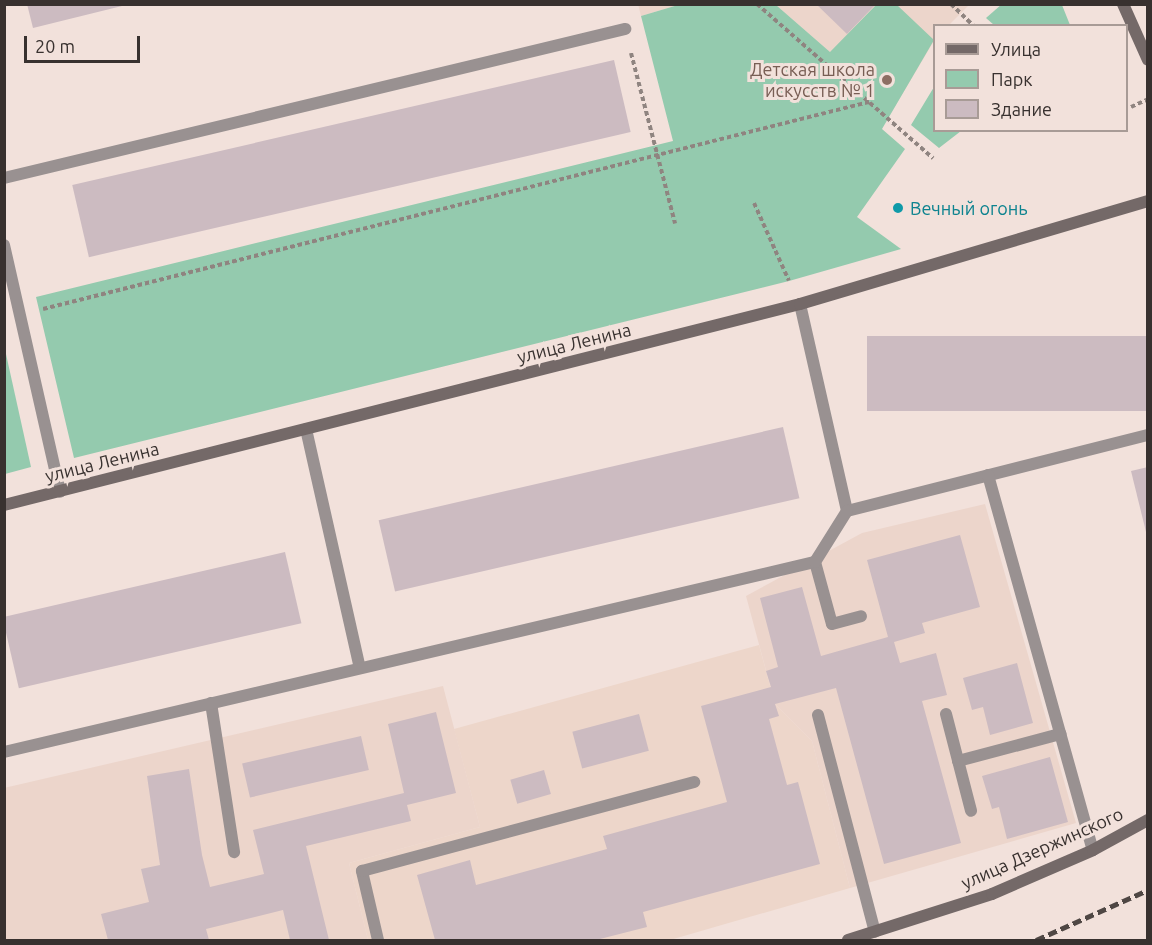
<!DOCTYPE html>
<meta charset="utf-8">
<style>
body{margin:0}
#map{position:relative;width:1152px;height:945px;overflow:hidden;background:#f2e1db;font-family:Ubuntu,sans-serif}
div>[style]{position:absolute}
.commercial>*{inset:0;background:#edd6ca}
.built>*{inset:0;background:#ecd5cb}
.green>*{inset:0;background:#94caae}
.building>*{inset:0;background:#ccbbc1;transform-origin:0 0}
.path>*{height:4px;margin-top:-2px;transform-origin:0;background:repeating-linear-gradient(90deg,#8f8480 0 4.5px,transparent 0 7.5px)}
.lane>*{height:12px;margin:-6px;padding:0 6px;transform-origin:6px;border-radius:6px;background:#999191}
.street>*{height:12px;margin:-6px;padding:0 6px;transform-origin:6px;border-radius:6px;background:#999191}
.secondary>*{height:12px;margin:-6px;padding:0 6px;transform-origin:6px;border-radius:6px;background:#746968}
.rail>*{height:4.5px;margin-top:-2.25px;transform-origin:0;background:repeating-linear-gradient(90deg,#4f4744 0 9px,transparent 0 13.5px)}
.dots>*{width:16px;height:16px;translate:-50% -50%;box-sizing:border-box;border:3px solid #f2e1db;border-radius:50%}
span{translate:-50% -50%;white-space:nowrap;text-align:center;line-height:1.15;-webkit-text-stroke:6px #f2e1db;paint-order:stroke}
.education-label{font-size:18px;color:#785e54}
.right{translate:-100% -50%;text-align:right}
.culture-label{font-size:18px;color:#0d838f}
.left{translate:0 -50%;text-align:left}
.street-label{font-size:18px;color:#38312f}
.frame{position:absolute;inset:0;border:6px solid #38312f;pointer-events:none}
.legend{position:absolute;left:933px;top:24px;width:195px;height:108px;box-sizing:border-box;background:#f2e1db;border:2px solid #a89b96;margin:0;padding:8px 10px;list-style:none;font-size:18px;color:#38312f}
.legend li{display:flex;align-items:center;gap:12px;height:30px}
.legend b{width:30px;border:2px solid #a89b96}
.scale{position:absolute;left:24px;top:36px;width:116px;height:27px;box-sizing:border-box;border:3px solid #38312f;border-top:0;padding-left:8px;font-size:18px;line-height:21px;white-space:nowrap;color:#38312f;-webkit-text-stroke:4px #f2e1db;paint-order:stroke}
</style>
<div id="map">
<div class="commercial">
<div style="clip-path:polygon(759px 645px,775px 704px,812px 741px,850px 888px,670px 940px,368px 940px,349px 863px,480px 827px,454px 729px)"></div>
</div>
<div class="built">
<div style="clip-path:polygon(638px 4px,678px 4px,678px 5px,641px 16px)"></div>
<div style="clip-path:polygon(776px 5px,969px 5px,949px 25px,934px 26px,934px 41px,894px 108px)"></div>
<div style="clip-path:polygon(985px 504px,1076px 823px,850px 888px,812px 741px,775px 704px,746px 596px,862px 533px)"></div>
<div style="clip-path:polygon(443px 686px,480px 827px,349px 863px,368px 940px,5px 940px,4px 788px)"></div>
</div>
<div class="green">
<div style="clip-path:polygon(1002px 4px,1062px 5px,1070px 25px,994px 25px,986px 18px)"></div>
<div style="clip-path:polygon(678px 5px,776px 5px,830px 52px,876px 5px,897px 5px,934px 40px,882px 129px,905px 149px,857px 217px,901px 249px,789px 281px,74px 458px,36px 297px,673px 141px,641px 16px)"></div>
<div style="clip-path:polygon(934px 87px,934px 130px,961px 131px,939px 148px,911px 125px)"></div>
<div style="clip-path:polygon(4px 345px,31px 467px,5px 474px,4px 474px)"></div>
</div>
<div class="building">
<div style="clip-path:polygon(27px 4px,126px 4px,126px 5px,33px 28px)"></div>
<div style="clip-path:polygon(816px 4px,876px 4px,847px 34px)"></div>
<div style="left:614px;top:60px;width:74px;height:556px;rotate:77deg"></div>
<div style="left:1148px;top:336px;width:75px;height:281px;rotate:90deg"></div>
<div style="left:783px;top:427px;width:73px;height:415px;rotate:77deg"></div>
<div style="clip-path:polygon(1148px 467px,1148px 536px,1147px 536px,1131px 471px)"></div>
<div style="clip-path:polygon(960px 535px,980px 607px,922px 623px,925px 633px,894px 642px,900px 663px,936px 653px,947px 695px,922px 701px,961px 843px,884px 864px,836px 688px,775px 704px,779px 716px,769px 719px,787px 785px,798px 782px,820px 864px,643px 912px,647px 927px,596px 940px,435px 940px,417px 875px,470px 860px,476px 885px,607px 849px,603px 836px,727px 802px,701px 706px,771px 687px,766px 671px,778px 667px,760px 598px,802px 587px,821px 656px,888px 637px,867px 560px)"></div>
<div style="left:285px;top:552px;width:73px;height:290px;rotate:77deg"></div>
<div style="clip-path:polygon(1017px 663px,1033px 723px,990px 735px,983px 707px,972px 710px,963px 678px)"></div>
<div style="clip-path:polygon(436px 712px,456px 793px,407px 805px,411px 821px,306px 846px,329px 940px,290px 940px,283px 910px,206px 929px,209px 940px,108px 940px,101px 914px,149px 902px,141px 869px,160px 865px,147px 776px,189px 769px,202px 855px,210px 887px,264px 874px,253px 830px,404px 793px,388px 724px)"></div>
<div style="left:639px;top:714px;width:38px;height:69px;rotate:75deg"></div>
<div style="left:361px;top:736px;width:35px;height:122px;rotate:77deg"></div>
<div style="clip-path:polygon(1050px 757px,1068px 822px,1007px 839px,999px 807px,992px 809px,982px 776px)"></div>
<div style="left:544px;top:770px;width:25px;height:35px;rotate:74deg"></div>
</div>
<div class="path">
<div style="left:757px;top:4px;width:234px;rotate:41.2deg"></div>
<div style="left:951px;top:4px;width:32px;rotate:44deg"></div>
<div style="left:631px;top:53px;width:176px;rotate:75.5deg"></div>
<div style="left:1131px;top:107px;width:19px;rotate:-25deg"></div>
<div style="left:754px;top:203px;width:85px;rotate:65.8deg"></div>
<div style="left:43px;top:309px;width:852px;rotate:-14.07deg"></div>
</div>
<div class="lane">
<div style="left:4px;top:178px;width:639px;rotate:-13.49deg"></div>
<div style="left:800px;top:304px;width:212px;rotate:77.2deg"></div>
<div style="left:847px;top:511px;width:310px;rotate:-14.2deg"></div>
<div style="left:306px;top:429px;width:245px;rotate:77.3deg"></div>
<div style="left:988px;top:475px;width:389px;rotate:74.4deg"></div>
<div style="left:815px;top:562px;width:64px;rotate:74.7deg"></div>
<div style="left:832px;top:624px;width:30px;rotate:-15deg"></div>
<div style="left:211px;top:703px;width:151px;rotate:81.2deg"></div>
<div style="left:946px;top:714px;width:100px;rotate:75.5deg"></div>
<div style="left:818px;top:715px;width:224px;rotate:75.3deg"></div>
<div style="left:4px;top:752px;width:833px;rotate:-13.19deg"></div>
<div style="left:815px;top:562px;width:60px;rotate:-57.9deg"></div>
<div style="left:958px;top:761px;width:106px;rotate:-14.8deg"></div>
<div style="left:378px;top:940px;width:71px;rotate:-103.1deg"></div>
<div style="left:362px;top:871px;width:344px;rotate:-15deg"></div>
</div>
<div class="street">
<div style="left:4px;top:245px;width:253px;rotate:77.2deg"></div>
</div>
<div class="secondary">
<div style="left:1123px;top:4px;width:61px;rotate:65.9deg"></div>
<div style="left:4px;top:505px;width:821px;rotate:-14.17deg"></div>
<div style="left:800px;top:304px;width:363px;rotate:-16.5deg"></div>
<div style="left:848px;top:940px;width:151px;rotate:-17.7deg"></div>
<div style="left:992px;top:894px;width:110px;rotate:-23.5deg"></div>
<div style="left:1093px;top:850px;width:63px;rotate:-28.6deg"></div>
</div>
<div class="rail">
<div style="left:1036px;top:940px;width:123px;rotate:-24.1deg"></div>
</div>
<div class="dots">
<div style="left:887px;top:80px;background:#8d6e63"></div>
<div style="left:898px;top:208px;background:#0f9aa8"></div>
</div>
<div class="education-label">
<span class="right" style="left:875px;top:80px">Детская школа<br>искусств № 1</span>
</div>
<div class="culture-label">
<span class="left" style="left:910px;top:208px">Вечный огонь</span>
</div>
<div class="street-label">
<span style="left:574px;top:343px;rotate:-14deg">улица Ленина</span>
<span style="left:102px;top:462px;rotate:-14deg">улица Ленина</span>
<span style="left:1042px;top:848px;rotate:-24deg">улица Дзержинского</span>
</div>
<div class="frame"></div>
<ul class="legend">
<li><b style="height:8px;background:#746968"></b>Улица</li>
<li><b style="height:16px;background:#94caae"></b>Парк</li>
<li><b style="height:16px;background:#ccbbc1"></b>Здание</li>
</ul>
<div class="scale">20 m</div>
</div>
